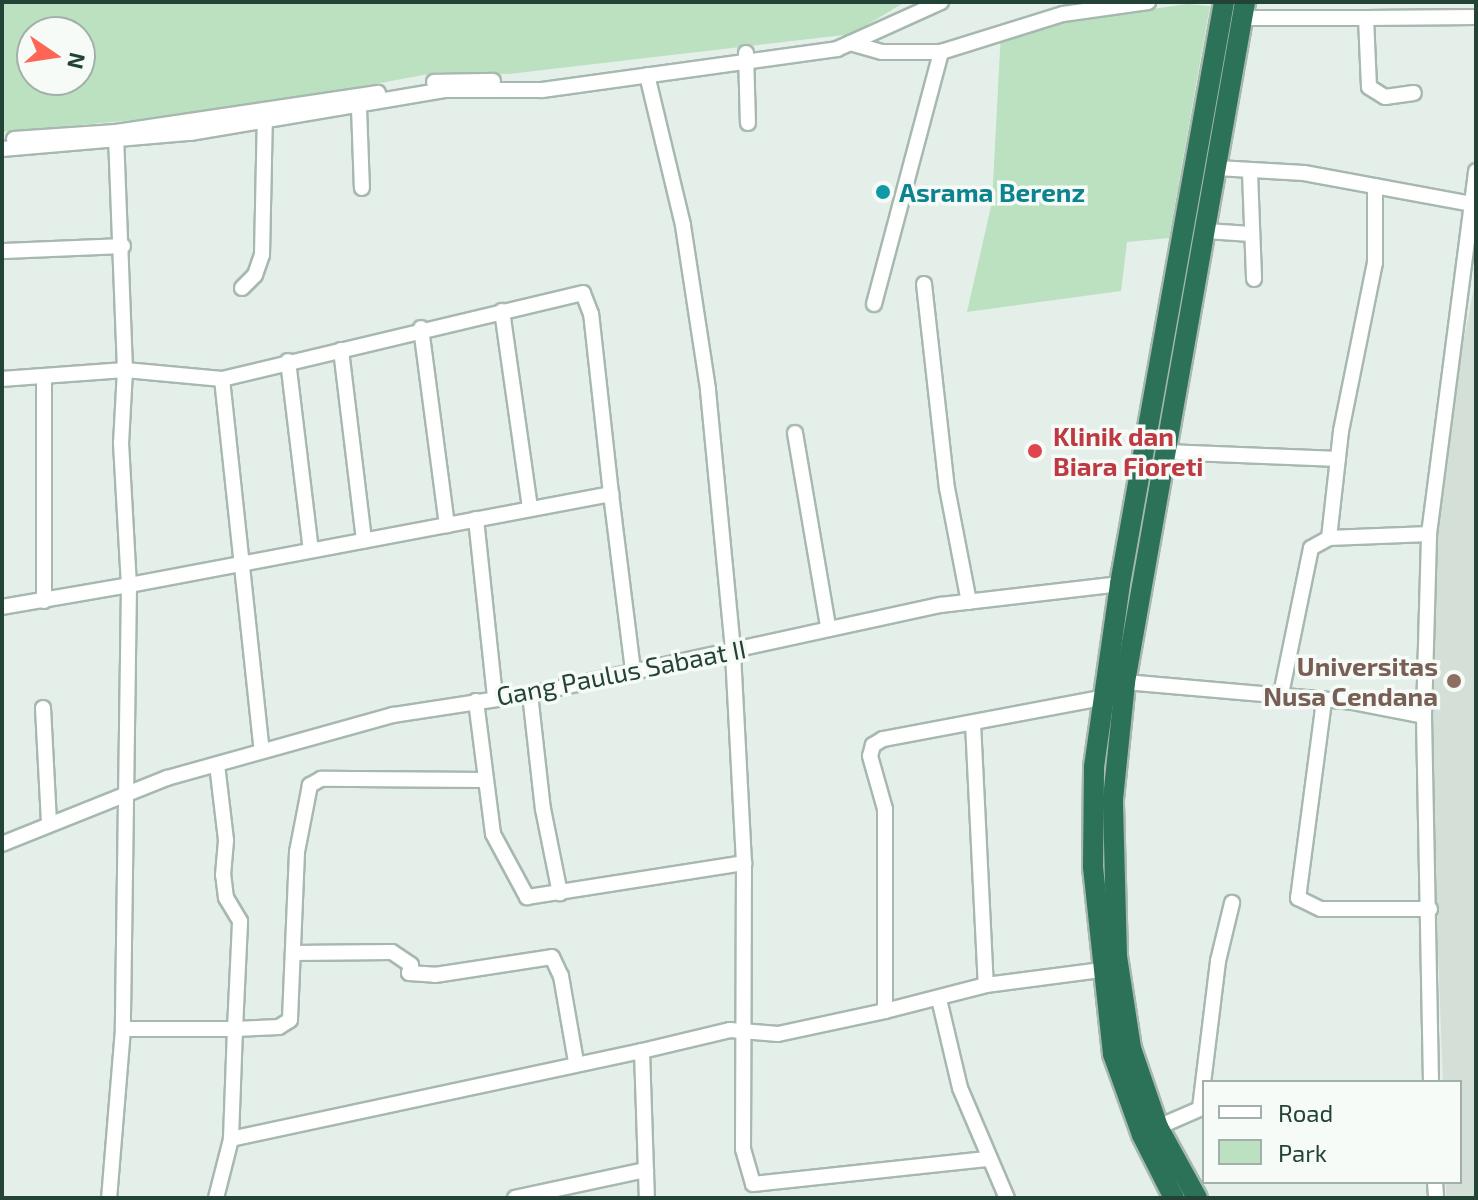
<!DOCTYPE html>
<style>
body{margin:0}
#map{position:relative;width:1478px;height:1200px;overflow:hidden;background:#e5efe9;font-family:"Exo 2",sans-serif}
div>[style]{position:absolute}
.built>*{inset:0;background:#d3dfd7}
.green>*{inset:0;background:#bce1c1}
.roads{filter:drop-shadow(2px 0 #a7b8af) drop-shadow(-2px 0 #a7b8af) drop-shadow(0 2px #a7b8af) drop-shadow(0 -2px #a7b8af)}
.minor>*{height:14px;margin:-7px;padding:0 7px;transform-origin:7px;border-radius:7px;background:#fff}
.highway>*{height:20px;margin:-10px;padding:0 10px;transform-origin:10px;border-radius:10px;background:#2b7258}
.dots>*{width:22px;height:22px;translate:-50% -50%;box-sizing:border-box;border:4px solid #f6fbf8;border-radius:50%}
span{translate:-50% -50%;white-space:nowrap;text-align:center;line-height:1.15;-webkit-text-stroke:7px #f6fbf8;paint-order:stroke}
.culture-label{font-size:26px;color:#0d838f;font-weight:700}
.left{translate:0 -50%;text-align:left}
.health-label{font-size:26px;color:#be3a42;font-weight:700}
.education-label{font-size:26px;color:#785e54;font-weight:700}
.right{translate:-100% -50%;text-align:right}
.street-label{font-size:26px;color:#224335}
.frame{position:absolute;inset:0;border:4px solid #224335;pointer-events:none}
.legend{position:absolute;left:1202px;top:1080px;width:260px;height:104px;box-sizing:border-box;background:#f6fbf8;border:2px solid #a1b1aa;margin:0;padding:10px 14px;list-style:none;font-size:24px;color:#224335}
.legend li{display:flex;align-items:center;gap:16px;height:40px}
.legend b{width:40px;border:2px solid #a1b1aa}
.north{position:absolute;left:16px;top:16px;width:80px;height:80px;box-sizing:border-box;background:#f6fbf8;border:2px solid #a1b1aa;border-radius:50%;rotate:103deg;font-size:22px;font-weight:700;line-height:32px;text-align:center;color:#224335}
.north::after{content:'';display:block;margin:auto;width:28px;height:36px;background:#fd6555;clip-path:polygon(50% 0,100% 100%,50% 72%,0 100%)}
</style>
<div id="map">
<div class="built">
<div style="clip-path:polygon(1476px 278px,1476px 1198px,1446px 1198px,1446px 1182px,1460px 1182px,1460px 1082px,1443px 1082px,1431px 770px,1433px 591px,1442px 449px)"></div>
</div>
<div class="green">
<div style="clip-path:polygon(evenodd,2px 2px,905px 2px,852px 34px,509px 74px,440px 72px,222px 112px,2px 132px,2px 2px,32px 32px,80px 32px,80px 80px,32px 80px,32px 32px)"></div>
<div style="clip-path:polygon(1187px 4px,1210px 6px,1169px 238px,1127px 242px,1121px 291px,967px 312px,992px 202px,1001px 31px)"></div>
</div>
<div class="roads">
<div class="minor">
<div style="left:1242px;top:18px;width:124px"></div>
<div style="left:1366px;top:18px;width:69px;rotate:87.5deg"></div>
<div style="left:1369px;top:87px;width:19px;rotate:32deg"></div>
<div style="left:1385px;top:97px;width:29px;rotate:-8deg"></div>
<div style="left:1366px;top:18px;width:110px;rotate:-0.5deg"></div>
<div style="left:850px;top:43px;width:33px;rotate:16deg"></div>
<div style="left:882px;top:52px;width:59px"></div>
<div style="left:746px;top:53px;width:70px;rotate:88.4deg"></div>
<div style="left:434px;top:82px;width:59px;rotate:-1deg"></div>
<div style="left:359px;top:108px;width:80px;rotate:87.9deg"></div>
<div style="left:14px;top:139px;width:102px;rotate:-3.9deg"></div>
<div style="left:116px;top:132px;width:265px;rotate:-8.5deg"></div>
<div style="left:2px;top:149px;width:189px;rotate:-4.9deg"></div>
<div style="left:190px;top:133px;width:258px;rotate:-9.6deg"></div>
<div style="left:444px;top:90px;width:98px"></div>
<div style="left:542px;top:90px;width:298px;rotate:-7.9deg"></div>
<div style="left:837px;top:49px;width:114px;rotate:-24.3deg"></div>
<div style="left:1217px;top:168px;width:87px;rotate:3.3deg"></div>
<div style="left:1304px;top:173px;width:170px;rotate:10.5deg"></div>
<div style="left:1250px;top:173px;width:106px;rotate:87.8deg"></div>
<div style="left:1206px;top:231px;width:45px;rotate:3.8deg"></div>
<div style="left:2px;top:251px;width:121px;rotate:-2.4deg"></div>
<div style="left:924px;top:284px;width:205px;rotate:83.6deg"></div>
<div style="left:947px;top:488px;width:116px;rotate:79.1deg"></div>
<div style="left:242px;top:288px;width:18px;rotate:-45deg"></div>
<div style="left:255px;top:275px;width:21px;rotate:-71deg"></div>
<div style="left:262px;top:255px;width:139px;rotate:-88.8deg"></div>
<div style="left:874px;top:304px;width:261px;rotate:-75.1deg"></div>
<div style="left:941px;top:52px;width:128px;rotate:-17.3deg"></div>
<div style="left:1063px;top:14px;width:86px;rotate:-8deg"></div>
<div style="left:502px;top:311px;width:198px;rotate:81.9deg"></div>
<div style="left:421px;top:328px;width:199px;rotate:82.5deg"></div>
<div style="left:341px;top:350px;width:192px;rotate:83.1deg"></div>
<div style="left:288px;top:361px;width:190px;rotate:83.1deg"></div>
<div style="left:44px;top:378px;width:223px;rotate:90deg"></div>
<div style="left:2px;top:379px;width:123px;rotate:-4.2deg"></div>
<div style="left:125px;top:370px;width:236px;rotate:-92.2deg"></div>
<div style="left:222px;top:379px;width:374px;rotate:83.9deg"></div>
<div style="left:795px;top:433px;width:197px;rotate:80.3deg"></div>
<div style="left:1166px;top:452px;width:172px;rotate:2.3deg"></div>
<div style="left:611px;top:494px;width:181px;rotate:-96.3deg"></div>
<div style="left:591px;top:314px;width:22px;rotate:-111deg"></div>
<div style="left:583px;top:293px;width:371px;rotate:166.6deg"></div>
<div style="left:222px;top:379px;width:97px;rotate:-174.7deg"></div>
<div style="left:125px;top:370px;width:73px;rotate:93.1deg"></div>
<div style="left:121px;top:443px;width:142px;rotate:86.8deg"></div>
<div style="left:129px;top:585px;width:491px;rotate:-10.7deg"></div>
<div style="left:611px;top:494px;width:177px;rotate:82.9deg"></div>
<div style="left:476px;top:519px;width:179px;rotate:83.9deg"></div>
<div style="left:1329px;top:538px;width:108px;rotate:-83.6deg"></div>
<div style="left:1341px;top:431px;width:171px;rotate:-78.6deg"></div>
<div style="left:1375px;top:263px;width:77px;rotate:-90deg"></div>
<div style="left:2px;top:607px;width:129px;rotate:-9.8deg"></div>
<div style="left:129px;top:585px;width:444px;rotate:90.8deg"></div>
<div style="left:123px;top:1029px;width:170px;rotate:94.7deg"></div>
<div style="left:1125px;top:682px;width:228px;rotate:5deg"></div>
<div style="left:1352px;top:702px;width:73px;rotate:11deg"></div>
<div style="left:530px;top:694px;width:116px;rotate:83.6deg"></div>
<div style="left:543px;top:809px;width:86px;rotate:78.6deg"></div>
<div style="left:1101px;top:698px;width:222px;rotate:169.3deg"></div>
<div style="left:883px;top:739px;width:12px;rotate:149deg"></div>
<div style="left:873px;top:745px;width:11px;rotate:105deg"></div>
<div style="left:870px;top:756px;width:55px;rotate:74.2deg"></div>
<div style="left:885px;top:809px;width:202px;rotate:90deg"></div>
<div style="left:885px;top:1011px;width:104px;rotate:-14.4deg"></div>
<div style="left:986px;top:985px;width:117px;rotate:-7.4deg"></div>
<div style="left:1280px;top:699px;width:154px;rotate:-78.4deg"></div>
<div style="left:1311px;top:548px;width:21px;rotate:-29deg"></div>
<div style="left:1329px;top:538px;width:100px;rotate:-2.3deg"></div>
<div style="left:476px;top:701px;width:134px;rotate:82.7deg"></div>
<div style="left:493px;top:834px;width:72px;rotate:61.6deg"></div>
<div style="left:527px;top:897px;width:220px;rotate:-8.9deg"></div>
<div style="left:744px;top:863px;width:213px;rotate:-93deg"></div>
<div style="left:733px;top:650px;width:262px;rotate:-95.5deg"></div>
<div style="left:708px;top:389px;width:166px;rotate:-98.7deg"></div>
<div style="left:683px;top:225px;width:154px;rotate:-103.5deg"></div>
<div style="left:1324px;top:701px;width:199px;rotate:97.5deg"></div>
<div style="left:1298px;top:898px;width:25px;rotate:26deg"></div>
<div style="left:1321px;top:909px;width:109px"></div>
<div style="left:43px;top:708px;width:116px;rotate:87deg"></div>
<div style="left:973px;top:723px;width:262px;rotate:87.2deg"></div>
<div style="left:484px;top:780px;width:163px;rotate:-179.6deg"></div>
<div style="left:321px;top:779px;width:13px;rotate:151deg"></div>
<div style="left:310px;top:785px;width:68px;rotate:101deg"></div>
<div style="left:297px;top:852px;width:168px;rotate:92.4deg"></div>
<div style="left:290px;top:1020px;width:13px;rotate:148deg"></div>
<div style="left:279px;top:1027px;width:44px;rotate:177.4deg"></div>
<div style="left:235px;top:1029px;width:110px;rotate:92.1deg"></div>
<div style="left:231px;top:1139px;width:420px;rotate:-12.1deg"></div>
<div style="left:642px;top:1051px;width:147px;rotate:88.1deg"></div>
<div style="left:2px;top:844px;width:178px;rotate:-21.8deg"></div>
<div style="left:167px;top:778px;width:235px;rotate:-15.6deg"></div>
<div style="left:393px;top:715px;width:145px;rotate:-8.7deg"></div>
<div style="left:536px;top:693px;width:414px;rotate:-12.3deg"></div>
<div style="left:941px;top:605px;width:180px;rotate:-6.7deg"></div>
<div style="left:744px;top:863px;width:286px;rotate:90.2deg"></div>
<div style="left:743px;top:1149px;width:36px;rotate:74deg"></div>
<div style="left:753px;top:1184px;width:235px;rotate:-6.1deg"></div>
<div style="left:293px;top:953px;width:99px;rotate:-0.6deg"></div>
<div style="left:392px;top:952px;width:23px;rotate:34deg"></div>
<div style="left:411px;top:965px;width:8px;rotate:104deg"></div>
<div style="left:409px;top:973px;width:26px;rotate:4deg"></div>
<div style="left:435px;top:975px;width:118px;rotate:-8.7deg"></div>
<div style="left:552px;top:957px;width:21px;rotate:65deg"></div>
<div style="left:561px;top:976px;width:87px;rotate:80.1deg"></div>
<div style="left:939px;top:999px;width:91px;rotate:76.7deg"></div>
<div style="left:960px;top:1088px;width:120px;rotate:66.9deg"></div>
<div style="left:123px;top:1029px;width:112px"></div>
<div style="left:235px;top:1029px;width:108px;rotate:-87.3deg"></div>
<div style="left:240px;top:921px;width:27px;rotate:-121deg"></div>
<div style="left:226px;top:898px;width:23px;rotate:-97deg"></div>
<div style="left:223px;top:875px;width:35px;rotate:-85deg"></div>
<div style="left:226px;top:840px;width:76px;rotate:-96.8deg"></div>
<div style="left:642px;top:1051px;width:90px;rotate:-13.4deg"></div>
<div style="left:730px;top:1030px;width:48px;rotate:4.8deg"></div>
<div style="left:778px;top:1034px;width:109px;rotate:-12.1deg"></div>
<div style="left:1431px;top:1082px;width:366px;rotate:-91.1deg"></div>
<div style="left:1424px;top:716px;width:182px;rotate:-88.4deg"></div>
<div style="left:1429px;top:534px;width:366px;rotate:-82.6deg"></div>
<div style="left:1200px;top:1108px;width:148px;rotate:-83deg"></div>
<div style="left:1218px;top:961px;width:60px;rotate:-76.4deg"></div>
<div style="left:1158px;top:1127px;width:50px;rotate:-23.5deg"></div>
<div style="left:1435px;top:1182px;width:16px;rotate:86deg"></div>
<div style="left:216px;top:1198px;width:61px;rotate:-75.7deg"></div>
<div style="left:515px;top:1198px;width:134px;rotate:-12.1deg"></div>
</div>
<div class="highway">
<div style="left:1174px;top:1198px;width:71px;rotate:-116.9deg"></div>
<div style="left:1142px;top:1135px;width:86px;rotate:-109.7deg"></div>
<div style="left:1113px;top:1054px;width:189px;rotate:-96.1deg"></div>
<div style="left:1093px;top:866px;width:99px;rotate:-89.4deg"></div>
<div style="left:1094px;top:767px;width:185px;rotate:-81.9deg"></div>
<div style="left:1120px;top:584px;width:591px;rotate:-79.87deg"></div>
<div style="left:1197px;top:1198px;width:81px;rotate:-118.8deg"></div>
<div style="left:1158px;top:1127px;width:83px;rotate:-108.9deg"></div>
<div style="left:1131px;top:1048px;width:92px;rotate:-98.7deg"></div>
<div style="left:1117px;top:957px;width:158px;rotate:-91.5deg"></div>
<div style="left:1113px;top:799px;width:118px;rotate:-84.1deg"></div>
<div style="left:1125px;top:682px;width:691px;rotate:-79.99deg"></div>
</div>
</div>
<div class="dots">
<div style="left:883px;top:192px;background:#0f9aa8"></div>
<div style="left:1035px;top:451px;background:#e0444e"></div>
<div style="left:1454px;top:681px;background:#8d6e63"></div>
</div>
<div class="culture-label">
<span class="left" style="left:899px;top:192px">Asrama Berenz</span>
</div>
<div class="health-label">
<span class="left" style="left:1053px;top:451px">Klinik dan<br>Biara Fioreti</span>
</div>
<div class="education-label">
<span class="right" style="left:1438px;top:681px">Universitas<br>Nusa Cendana</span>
</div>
<div class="street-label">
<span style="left:621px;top:672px;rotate:-11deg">Gang Paulus Sabaat II</span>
</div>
<div class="frame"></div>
<ul class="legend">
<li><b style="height:10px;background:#fff"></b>Road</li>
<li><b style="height:22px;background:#bce1c1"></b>Park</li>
</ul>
<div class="north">N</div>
</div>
